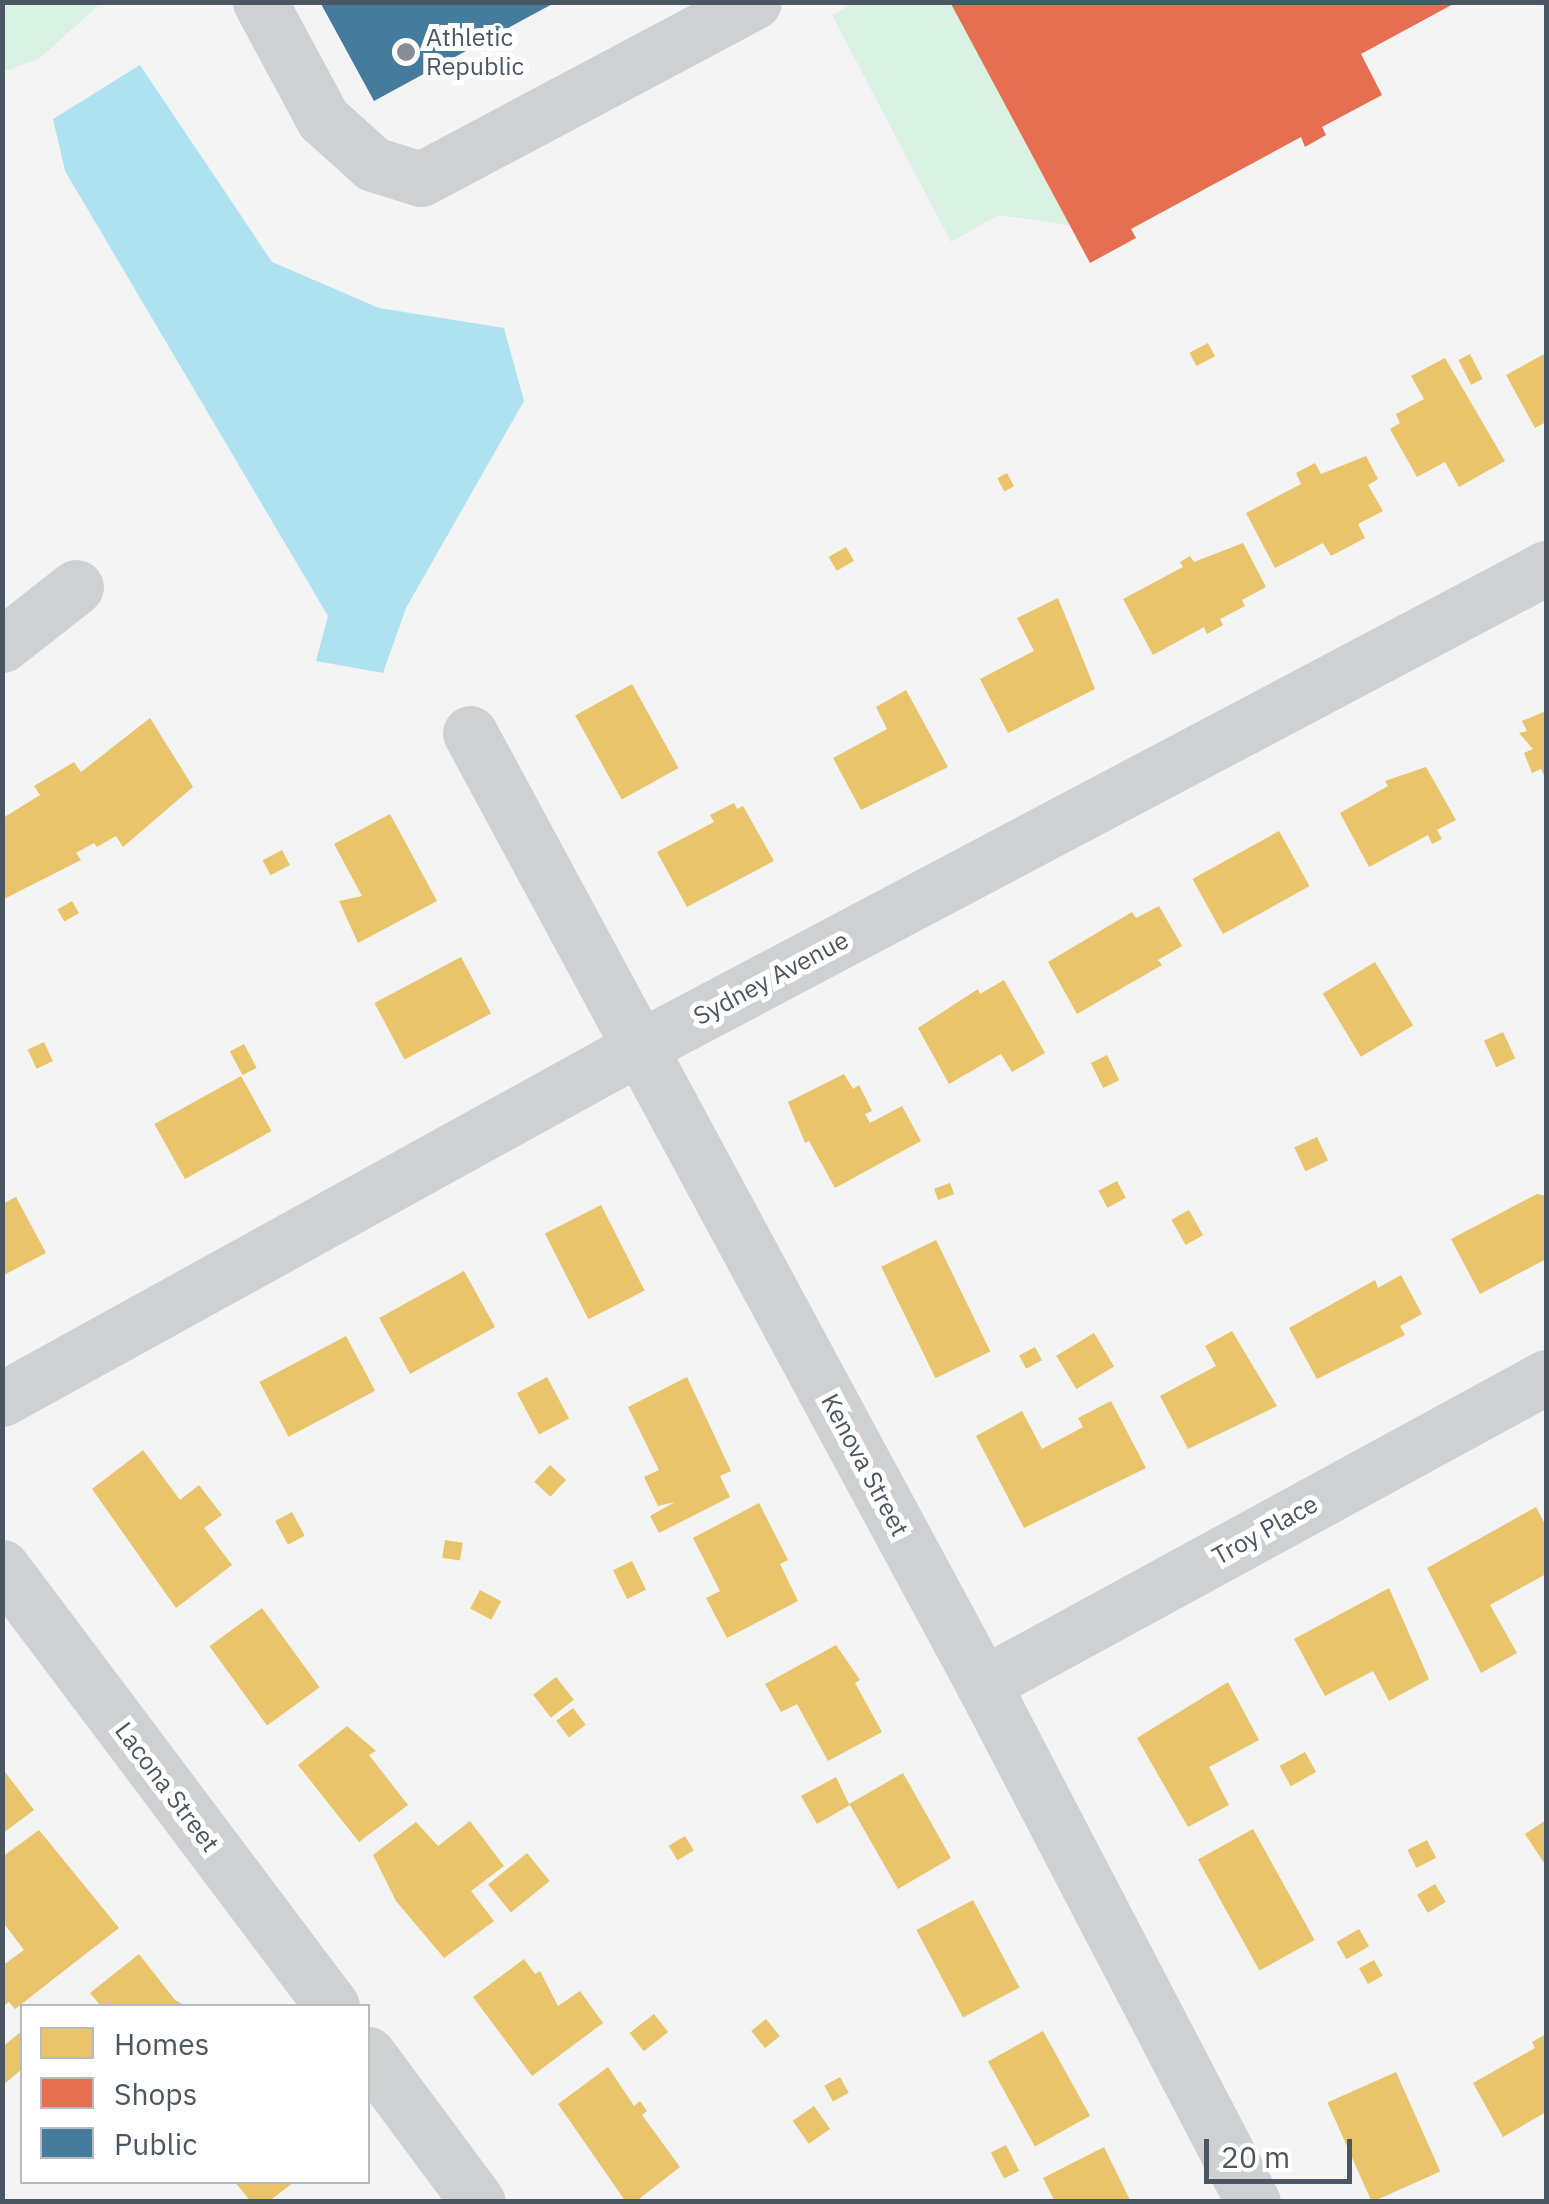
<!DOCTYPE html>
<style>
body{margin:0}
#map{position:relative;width:1549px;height:2204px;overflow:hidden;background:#f4f4f4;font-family:"IBM Plex Sans",sans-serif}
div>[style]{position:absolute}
.green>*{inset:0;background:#d9f2e3}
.water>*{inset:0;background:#aee2f0}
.homes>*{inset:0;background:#e9c46a;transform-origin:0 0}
.shops>*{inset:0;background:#e76f51}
.public>*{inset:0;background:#457b9d}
.minor>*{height:55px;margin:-27.5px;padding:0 27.5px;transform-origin:27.5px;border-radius:27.5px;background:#ced0d2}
.dots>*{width:28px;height:28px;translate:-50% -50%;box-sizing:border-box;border:5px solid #fff;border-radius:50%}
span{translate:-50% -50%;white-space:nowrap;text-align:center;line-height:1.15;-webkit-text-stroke:10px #fff;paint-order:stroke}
.poi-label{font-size:25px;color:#4a5661}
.left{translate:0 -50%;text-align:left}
.street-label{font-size:25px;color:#4a5661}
.frame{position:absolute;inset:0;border:5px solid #4a5661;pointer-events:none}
.legend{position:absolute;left:20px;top:2004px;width:350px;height:180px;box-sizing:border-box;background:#fff;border:2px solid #b7bbc0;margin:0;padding:12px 18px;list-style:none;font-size:30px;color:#4a5661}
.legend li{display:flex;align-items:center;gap:20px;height:50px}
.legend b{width:50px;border:2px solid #b7bbc0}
.scale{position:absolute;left:1204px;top:2139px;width:148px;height:45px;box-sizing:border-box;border:5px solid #4a5661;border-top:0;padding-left:12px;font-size:30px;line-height:35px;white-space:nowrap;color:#4a5661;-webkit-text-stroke:8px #fff;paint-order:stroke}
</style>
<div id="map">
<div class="green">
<div style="clip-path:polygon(3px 2px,101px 2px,101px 3px,40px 58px,3px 72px)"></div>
<div style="clip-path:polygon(854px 3px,954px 3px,1076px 226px,998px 215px,951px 242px,832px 15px)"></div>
</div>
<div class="water">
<div style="clip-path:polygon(140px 65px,272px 262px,379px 308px,504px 328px,524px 401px,406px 608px,383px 673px,316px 661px,328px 616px,65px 171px,53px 119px)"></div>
</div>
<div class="homes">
<div style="left:1208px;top:343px;width:15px;height:21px;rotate:62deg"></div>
<div style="clip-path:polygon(1546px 353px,1546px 422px,1535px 428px,1506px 375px)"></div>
<div style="left:1470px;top:354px;width:28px;height:13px;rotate:63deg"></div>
<div style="clip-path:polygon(1445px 358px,1505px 461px,1459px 487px,1445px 462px,1417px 477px,1390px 429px,1400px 423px,1396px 414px,1424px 399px,1411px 376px)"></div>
<div style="clip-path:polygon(1366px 456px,1378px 479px,1368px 485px,1383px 511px,1358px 524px,1365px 538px,1331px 556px,1323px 543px,1275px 568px,1246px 513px,1301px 484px,1296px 473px,1315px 463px,1321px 474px)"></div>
<div style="left:1007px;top:473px;width:15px;height:11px;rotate:62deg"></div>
<div style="clip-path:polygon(1243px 543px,1266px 587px,1242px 600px,1245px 606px,1220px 619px,1223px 625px,1207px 634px,1204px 627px,1153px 655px,1123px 599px,1183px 567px,1180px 562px,1190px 556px,1194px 562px)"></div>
<div style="left:846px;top:547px;width:16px;height:20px;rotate:60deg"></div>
<div style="clip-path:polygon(1058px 598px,1095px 689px,1008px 733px,980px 679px,1034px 651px,1017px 618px)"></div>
<div style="left:632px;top:684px;width:96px;height:65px;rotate:61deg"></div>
<div style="clip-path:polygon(906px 690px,948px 767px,861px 810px,833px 758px,887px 729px,876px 707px)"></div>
<div style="clip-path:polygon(1546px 711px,1546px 780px,1541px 769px,1532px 773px,1524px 753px,1533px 749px,1519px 733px,1527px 731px,1522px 721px)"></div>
<div style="clip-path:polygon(150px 718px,193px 787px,123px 847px,116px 836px,97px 847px,94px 843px,76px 853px,81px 860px,2px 900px,3px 818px,40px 795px,34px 786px,74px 762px,81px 772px)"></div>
<div style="clip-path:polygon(1426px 767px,1456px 820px,1437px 830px,1442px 839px,1432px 844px,1428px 835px,1369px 867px,1340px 813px,1388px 786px,1385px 781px)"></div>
<div style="clip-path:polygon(734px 803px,737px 809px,743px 806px,774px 861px,687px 907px,657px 852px,714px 822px,710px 815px)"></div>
<div style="clip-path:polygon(390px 814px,437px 901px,358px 943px,339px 901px,362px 896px,334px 844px)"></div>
<div style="left:1279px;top:831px;width:63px;height:99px;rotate:61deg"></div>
<div style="left:282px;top:850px;width:17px;height:22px;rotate:62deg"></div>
<div style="left:72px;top:901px;width:14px;height:17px;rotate:60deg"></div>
<div style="clip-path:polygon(1159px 906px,1182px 946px,1158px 960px,1162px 965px,1077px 1014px,1048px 962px,1132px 912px,1136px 918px)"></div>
<div style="left:461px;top:957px;width:64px;height:98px;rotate:62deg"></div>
<div style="left:1375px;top:962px;width:74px;height:61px;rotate:59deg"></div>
<div style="clip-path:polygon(1004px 980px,1045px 1053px,1012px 1072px,1001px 1054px,949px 1084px,918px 1028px,978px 989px,980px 994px)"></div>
<div style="left:1503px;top:1032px;width:29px;height:21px;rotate:65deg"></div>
<div style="left:44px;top:1042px;width:21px;height:18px;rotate:65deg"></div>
<div style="left:244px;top:1044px;width:27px;height:16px;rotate:62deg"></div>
<div style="left:1107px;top:1055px;width:28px;height:18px;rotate:64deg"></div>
<div style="clip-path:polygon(844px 1074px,853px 1089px,859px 1085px,872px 1111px,865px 1114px,870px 1123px,902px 1106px,921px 1141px,835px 1188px,809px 1141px,805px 1143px,788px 1102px)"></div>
<div style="left:241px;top:1076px;width:63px;height:99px;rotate:61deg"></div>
<div style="left:1317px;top:1137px;width:26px;height:25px;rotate:65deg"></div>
<div style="left:1117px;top:1181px;width:19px;height:21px;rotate:62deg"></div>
<div style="left:950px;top:1183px;width:12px;height:17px;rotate:70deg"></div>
<div style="clip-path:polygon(1537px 1194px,1546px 1196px,1546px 1259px,1480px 1294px,1451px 1239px)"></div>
<div style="clip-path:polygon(16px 1197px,46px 1253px,2px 1276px,2px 1204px)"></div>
<div style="left:601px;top:1205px;width:96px;height:63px;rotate:63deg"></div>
<div style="left:1189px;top:1210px;width:29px;height:20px;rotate:61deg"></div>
<div style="left:936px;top:1240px;width:124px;height:61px;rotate:64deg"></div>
<div style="left:464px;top:1271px;width:64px;height:97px;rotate:61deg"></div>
<div style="clip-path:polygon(1401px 1275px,1422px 1314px,1400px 1326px,1405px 1335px,1317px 1379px,1289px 1328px,1375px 1280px,1378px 1288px)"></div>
<div style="clip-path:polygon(1232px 1331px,1277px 1406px,1188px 1449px,1160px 1396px,1216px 1366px,1205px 1346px)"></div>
<div style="left:1094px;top:1333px;width:39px;height:44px;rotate:59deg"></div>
<div style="left:346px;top:1336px;width:62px;height:98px;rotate:62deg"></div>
<div style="left:1035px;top:1347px;width:15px;height:18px;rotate:62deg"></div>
<div style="left:547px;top:1377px;width:47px;height:34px;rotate:62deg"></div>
<div style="clip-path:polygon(687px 1377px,731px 1471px,720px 1476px,730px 1497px,659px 1533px,650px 1516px,675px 1502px,658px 1506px,644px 1477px,659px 1470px,628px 1407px)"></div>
<div style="clip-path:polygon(1111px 1401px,1146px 1468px,1024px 1528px,976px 1436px,1022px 1411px,1042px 1449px,1083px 1427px,1078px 1418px)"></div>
<div style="clip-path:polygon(143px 1450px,180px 1500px,199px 1485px,222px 1515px,204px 1528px,232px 1565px,176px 1608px,92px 1489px)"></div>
<div style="left:550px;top:1465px;width:22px;height:23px;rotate:43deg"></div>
<div style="clip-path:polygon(759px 1503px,788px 1560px,780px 1564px,798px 1601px,727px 1638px,706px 1598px,720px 1591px,693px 1538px)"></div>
<div style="clip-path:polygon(1536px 1507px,1546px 1526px,1546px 1574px,1490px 1605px,1517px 1653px,1481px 1673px,1427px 1568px)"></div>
<div style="left:292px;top:1512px;width:27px;height:19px;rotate:62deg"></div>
<div style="left:445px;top:1540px;width:18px;height:18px;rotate:9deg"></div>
<div style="left:632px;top:1561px;width:32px;height:21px;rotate:64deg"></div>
<div style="clip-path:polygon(1389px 1588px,1429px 1679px,1389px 1701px,1373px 1671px,1325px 1696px,1294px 1639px)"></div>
<div style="left:480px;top:1590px;width:24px;height:21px;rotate:28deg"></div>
<div style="left:262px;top:1608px;width:98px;height:65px;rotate:54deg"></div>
<div style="clip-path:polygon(836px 1645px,860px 1680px,855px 1683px,882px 1732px,828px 1761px,797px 1704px,781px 1712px,765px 1684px)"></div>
<div style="left:556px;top:1677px;width:29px;height:29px;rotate:52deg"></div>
<div style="clip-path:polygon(1228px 1682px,1259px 1740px,1209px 1767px,1229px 1805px,1188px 1827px,1137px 1738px)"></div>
<div style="left:573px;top:1708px;width:21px;height:21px;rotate:53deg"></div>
<div style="clip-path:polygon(347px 1726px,376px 1751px,369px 1755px,408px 1805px,359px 1842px,298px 1765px)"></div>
<div style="left:1305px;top:1752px;width:23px;height:29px;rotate:61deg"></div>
<div style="clip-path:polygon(2px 1768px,34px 1810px,2px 1834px)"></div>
<div style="clip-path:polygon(903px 1773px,951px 1858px,898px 1889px,850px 1805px,817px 1824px,801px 1796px,836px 1777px,849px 1804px)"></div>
<div style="clip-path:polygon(1546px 1820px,1546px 1866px,1525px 1834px)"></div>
<div style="clip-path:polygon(470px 1821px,504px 1866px,471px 1891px,494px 1921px,444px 1958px,396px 1901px,373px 1855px,416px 1822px,438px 1846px)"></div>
<div style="left:1253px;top:1829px;width:127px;height:63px;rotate:61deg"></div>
<div style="clip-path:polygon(39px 1830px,119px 1928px,15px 2009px,9px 2002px,2px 2007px,2px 1966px,24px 1950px,2px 1921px,2px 1857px)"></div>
<div style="left:685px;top:1836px;width:17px;height:19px;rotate:59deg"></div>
<div style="left:1427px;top:1840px;width:20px;height:22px;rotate:63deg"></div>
<div style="left:527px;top:1853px;width:36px;height:50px;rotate:51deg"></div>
<div style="left:1435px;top:1884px;width:21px;height:21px;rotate:59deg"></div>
<div style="left:973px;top:1900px;width:99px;height:64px;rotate:62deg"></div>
<div style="left:1359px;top:1929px;width:20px;height:26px;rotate:60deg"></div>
<div style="clip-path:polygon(139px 1954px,175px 2000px,186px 2006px,101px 2006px,90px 1993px)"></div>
<div style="clip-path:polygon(524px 1959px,535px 1974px,540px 1971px,558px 2006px,580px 1991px,603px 2023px,532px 2076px,473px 1997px)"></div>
<div style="left:1374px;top:1960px;width:18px;height:17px;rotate:61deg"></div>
<div style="left:654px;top:2014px;width:23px;height:31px;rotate:52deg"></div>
<div style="left:766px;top:2019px;width:22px;height:19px;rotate:51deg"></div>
<div style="clip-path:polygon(22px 2031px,22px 2069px,2px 2086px,2px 2047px)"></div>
<div style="left:1043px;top:2031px;width:97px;height:63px;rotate:61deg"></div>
<div style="clip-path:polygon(1546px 2034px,1546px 2112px,1503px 2137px,1473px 2083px,1535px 2048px,1532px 2042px)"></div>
<div style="clip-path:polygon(608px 2067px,634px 2106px,640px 2101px,647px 2111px,642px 2115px,680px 2167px,635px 2202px,626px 2202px,558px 2104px)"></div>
<div style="left:1396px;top:2072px;width:109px;height:75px;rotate:66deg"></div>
<div style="left:840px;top:2077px;width:18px;height:18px;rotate:61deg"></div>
<div style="left:814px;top:2106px;width:28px;height:26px;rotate:55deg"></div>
<div style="left:1006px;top:2145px;width:29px;height:17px;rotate:63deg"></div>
<div style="clip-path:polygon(1104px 2147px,1131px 2202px,1055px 2202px,1043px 2178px)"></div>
<div style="clip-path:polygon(235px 2182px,294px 2182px,268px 2202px,251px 2202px)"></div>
</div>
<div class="shops">
<div style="clip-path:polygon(950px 2px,1457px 2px,1361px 54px,1382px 95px,1322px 127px,1326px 135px,1305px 147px,1301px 137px,1131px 229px,1136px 238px,1090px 263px)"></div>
</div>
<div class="public">
<div style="clip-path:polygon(320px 2px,556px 2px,374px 101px)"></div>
</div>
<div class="minor">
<div style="left:260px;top:2px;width:133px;rotate:61.7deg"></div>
<div style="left:323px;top:119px;width:67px;rotate:42deg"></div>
<div style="left:373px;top:164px;width:50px;rotate:17.4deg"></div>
<div style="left:421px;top:179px;width:377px;rotate:-28deg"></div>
<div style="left:2px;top:645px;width:94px;rotate:-38.1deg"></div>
<div style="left:470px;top:733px;width:1081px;rotate:61.66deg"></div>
<div style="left:983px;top:1684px;width:584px;rotate:62.47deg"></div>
<div style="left:2px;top:1399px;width:729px;rotate:-28.89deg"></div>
<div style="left:640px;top:1047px;width:1025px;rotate:-27.87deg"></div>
<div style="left:2px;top:1567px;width:549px;rotate:53.07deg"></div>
<div style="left:983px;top:1684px;width:641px;rotate:-28.6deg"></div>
<div style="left:368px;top:2054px;width:184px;rotate:53.4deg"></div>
</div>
<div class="dots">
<div style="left:406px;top:52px;background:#868d94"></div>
</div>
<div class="poi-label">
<span class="left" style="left:426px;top:52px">Athletic<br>Republic</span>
</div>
<div class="street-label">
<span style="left:771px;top:978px;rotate:-28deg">Sydney Avenue</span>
<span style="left:865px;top:1465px;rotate:62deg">Kenova Street</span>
<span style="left:1265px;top:1530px;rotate:-29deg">Troy Place</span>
<span style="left:167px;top:1787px;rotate:53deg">Lacona Street</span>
</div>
<div class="frame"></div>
<ul class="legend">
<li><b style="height:28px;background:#e9c46a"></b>Homes</li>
<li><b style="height:28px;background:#e76f51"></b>Shops</li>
<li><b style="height:28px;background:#457b9d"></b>Public</li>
</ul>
<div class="scale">20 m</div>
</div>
